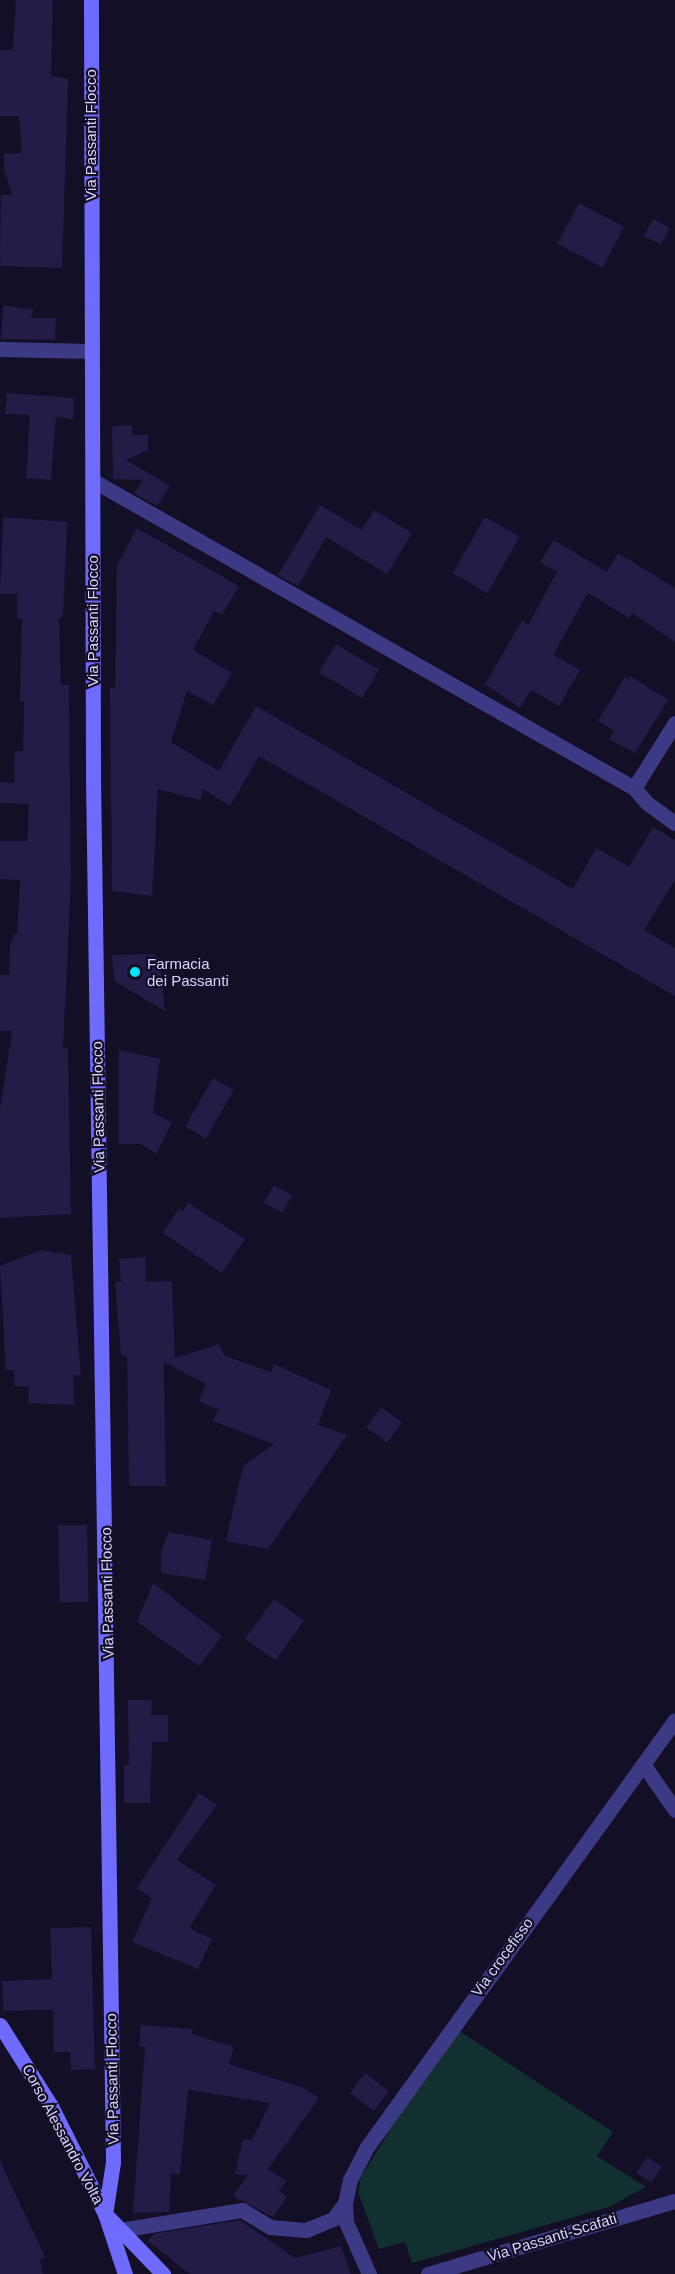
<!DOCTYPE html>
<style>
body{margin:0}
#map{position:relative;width:675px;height:2274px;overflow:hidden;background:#130f26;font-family:Arial,sans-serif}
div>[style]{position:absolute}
.green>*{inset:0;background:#12302f}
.building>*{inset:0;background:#241b47;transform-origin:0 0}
.minor>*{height:15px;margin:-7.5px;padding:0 7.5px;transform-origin:7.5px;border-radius:7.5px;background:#3d3a85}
.tertiary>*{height:15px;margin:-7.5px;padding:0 7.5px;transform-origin:7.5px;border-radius:7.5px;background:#3d3a85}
.secondary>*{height:15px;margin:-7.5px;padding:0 7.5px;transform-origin:7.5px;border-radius:7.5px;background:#6f6bff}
.dots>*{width:16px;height:16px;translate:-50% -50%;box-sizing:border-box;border:3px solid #130f26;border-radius:50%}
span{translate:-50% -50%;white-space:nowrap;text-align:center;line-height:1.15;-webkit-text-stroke:4.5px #130f26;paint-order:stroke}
.street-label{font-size:15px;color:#d9d4ff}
.poi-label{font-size:15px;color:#d9d4ff}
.left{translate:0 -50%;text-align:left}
</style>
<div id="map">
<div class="green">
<div style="clip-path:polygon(458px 2030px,613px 2132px,597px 2156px,646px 2187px,609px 2207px,412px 2263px,405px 2242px,379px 2249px,358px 2192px,361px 2177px,403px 2109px)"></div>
</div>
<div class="building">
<div style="clip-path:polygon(16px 0,53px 0,51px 76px,68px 79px,62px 268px,0 266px,1px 195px,12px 195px,4px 169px,4px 154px,22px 153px,19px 116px,0 116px,0 50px,13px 50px)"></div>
<div style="left:579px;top:203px;width:51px;height:46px;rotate:28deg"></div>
<div style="left:653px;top:219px;width:19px;height:19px;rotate:28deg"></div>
<div style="clip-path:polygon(3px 305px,34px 310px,31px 318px,56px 318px,55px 340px,1px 339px)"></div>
<div style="clip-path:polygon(7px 393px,74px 398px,73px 419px,56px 417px,51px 480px,26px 478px,30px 415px,5px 414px)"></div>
<div style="clip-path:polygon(132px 425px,133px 435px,148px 435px,148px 450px,126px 460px,170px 486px,157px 506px,134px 493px,143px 480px,113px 479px,112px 426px)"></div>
<div style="clip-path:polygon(320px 505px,362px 530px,374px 510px,412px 533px,387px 574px,326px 537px,298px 586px,278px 575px)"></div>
<div style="clip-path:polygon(3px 517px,67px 522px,63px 617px,59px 618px,61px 685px,69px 685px,71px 880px,63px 1048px,68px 1048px,71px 1214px,0 1218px,0 1110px,12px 1031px,0 1031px,0 975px,9px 975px,10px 945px,14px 934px,17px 934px,20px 880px,0 879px,0 841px,27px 841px,29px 804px,0 803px,0 782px,14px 783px,15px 751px,23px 751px,24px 701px,20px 701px,22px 619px,17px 619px,17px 594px,0 594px)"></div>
<div style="left:485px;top:517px;width:40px;height:65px;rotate:30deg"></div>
<div style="clip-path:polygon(137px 528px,239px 586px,222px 615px,214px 611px,193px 650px,232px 673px,213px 705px,187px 691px,171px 742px,219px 771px,256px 706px,573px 889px,596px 848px,629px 867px,653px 827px,675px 840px,675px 880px,644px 930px,675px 948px,675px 996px,259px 756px,230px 806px,203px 789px,200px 800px,158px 789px,152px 896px,112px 891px,110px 688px,115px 688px,117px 565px)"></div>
<div style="clip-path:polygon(554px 540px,607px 572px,618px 553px,675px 588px,675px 642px,632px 613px,629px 618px,588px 593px,553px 655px,580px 670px,559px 706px,531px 690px,520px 708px,485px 684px,522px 621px,528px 625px,557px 572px,540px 562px)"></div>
<div style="left:336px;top:644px;width:50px;height:33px;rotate:31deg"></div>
<div style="clip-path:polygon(630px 676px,668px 700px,635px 753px,609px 739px,614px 731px,598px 721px,625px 677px,628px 680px)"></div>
<div style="clip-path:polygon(154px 954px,160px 959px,165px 1011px,114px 981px,112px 955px)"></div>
<div style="clip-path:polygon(119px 1050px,160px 1059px,153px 1112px,172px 1123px,156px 1154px,141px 1144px,119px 1144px)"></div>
<div style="left:213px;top:1078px;width:24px;height:56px;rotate:30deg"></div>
<div style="left:274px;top:1185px;width:21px;height:20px;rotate:31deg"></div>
<div style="clip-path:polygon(188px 1203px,245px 1239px,222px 1273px,163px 1233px,179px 1208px,183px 1211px)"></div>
<div style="clip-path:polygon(41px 1250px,71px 1255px,81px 1376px,73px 1375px,74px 1405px,28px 1403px,29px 1387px,15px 1386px,14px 1370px,6px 1370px,0 1266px)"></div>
<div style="clip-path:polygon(145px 1257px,146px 1282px,172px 1281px,175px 1358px,219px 1344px,225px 1356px,271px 1372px,274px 1364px,331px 1390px,318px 1425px,347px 1435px,268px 1549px,226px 1541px,243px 1466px,274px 1444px,213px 1421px,218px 1409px,199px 1401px,206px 1384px,164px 1362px,166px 1486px,129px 1486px,127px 1356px,121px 1355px,115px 1282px,121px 1282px,119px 1259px)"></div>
<div style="left:381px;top:1407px;width:26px;height:25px;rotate:36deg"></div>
<div style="left:87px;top:1525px;width:77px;height:29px;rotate:89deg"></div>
<div style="clip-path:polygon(169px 1532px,212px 1540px,205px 1580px,161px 1573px,161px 1552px)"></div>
<div style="clip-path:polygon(153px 1583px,222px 1636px,199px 1666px,137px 1622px)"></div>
<div style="left:274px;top:1599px;width:37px;height:49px;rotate:36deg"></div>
<div style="clip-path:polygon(128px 1700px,152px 1700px,151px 1715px,168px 1715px,168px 1742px,152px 1742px,150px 1803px,124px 1803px,124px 1765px,129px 1765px)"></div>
<div style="clip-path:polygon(199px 1793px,217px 1805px,177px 1860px,216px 1885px,189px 1928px,212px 1939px,198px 1969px,132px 1942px,152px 1898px,137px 1888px)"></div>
<div style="clip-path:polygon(91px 1927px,95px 2069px,71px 2070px,70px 2052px,54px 2052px,53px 2010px,3px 2011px,2px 1981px,52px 1979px,50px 1928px)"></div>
<div style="clip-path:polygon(141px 2025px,193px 2029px,192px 2034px,234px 2047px,229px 2064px,304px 2088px,319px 2098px,268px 2169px,286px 2181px,279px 2191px,287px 2197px,273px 2217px,233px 2196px,248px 2175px,235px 2174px,243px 2139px,252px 2140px,270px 2103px,188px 2090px,180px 2174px,171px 2173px,169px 2212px,133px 2213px,145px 2047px,139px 2047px)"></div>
<div style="left:365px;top:2073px;width:30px;height:25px;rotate:37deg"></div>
<div style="left:647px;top:2157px;width:18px;height:19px;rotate:34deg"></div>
<div style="clip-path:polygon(0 2161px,45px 2257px,40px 2260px,43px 2274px,0 2274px)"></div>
<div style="clip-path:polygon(240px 2220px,295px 2258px,341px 2246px,351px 2274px,190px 2274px,148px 2241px,153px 2234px)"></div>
</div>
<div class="minor">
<div style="left:0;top:349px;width:91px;rotate:1.3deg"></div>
<div style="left:92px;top:480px;width:623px;rotate:29.61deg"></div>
<div style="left:634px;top:788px;width:77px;rotate:-57.8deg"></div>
<div style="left:634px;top:788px;width:20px;rotate:49deg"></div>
<div style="left:647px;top:803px;width:34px;rotate:36deg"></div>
<div style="left:643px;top:1764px;width:56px;rotate:55.2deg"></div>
<div style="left:120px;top:2230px;width:124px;rotate:-9.3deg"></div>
<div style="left:242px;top:2210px;width:33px;rotate:31deg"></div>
<div style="left:270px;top:2227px;width:36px;rotate:5deg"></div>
<div style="left:306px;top:2230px;width:29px;rotate:-22deg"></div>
<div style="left:333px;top:2219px;width:20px;rotate:-53deg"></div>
<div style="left:369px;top:2274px;width:57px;rotate:-113.9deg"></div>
<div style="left:346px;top:2222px;width:19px;rotate:-93deg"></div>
<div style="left:345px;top:2203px;width:24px;rotate:-78deg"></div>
<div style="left:350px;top:2180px;width:37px;rotate:-63deg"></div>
<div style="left:367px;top:2147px;width:526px;rotate:-54.2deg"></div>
</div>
<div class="tertiary">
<div style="left:428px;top:2274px;width:258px;rotate:-16.5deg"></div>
</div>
<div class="secondary">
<div style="left:91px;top:0;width:778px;rotate:89.85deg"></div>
<div style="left:93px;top:778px;width:1384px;rotate:89.17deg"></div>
<div style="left:113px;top:2162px;width:53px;rotate:98.7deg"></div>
<div style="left:0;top:2025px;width:96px;rotate:57.8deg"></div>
<div style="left:51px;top:2106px;width:121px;rotate:63.4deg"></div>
<div style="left:105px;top:2214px;width:63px;rotate:71.6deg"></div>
<div style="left:109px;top:2218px;width:78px;rotate:46deg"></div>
</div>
<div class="dots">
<div style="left:135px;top:972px;background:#00e5ff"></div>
</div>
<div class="street-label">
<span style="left:91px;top:135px;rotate:-90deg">Via Passanti Flocco</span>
<span style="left:93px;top:621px;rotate:-90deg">Via Passanti Flocco</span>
<span style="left:98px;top:1107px;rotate:-91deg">Via Passanti Flocco</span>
<span style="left:107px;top:1593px;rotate:-91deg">Via Passanti Flocco</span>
<span style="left:502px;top:1957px;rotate:-54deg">Via crocefisso</span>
<span style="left:112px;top:2079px;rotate:-91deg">Via Passanti Flocco</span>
<span style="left:63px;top:2134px;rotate:62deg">Corso Alessandro Volta</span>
<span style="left:552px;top:2237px;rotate:-17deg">Via Passanti-Scafati</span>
</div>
<div class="poi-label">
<span class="left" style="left:147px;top:972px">Farmacia<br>dei Passanti</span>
</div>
</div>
